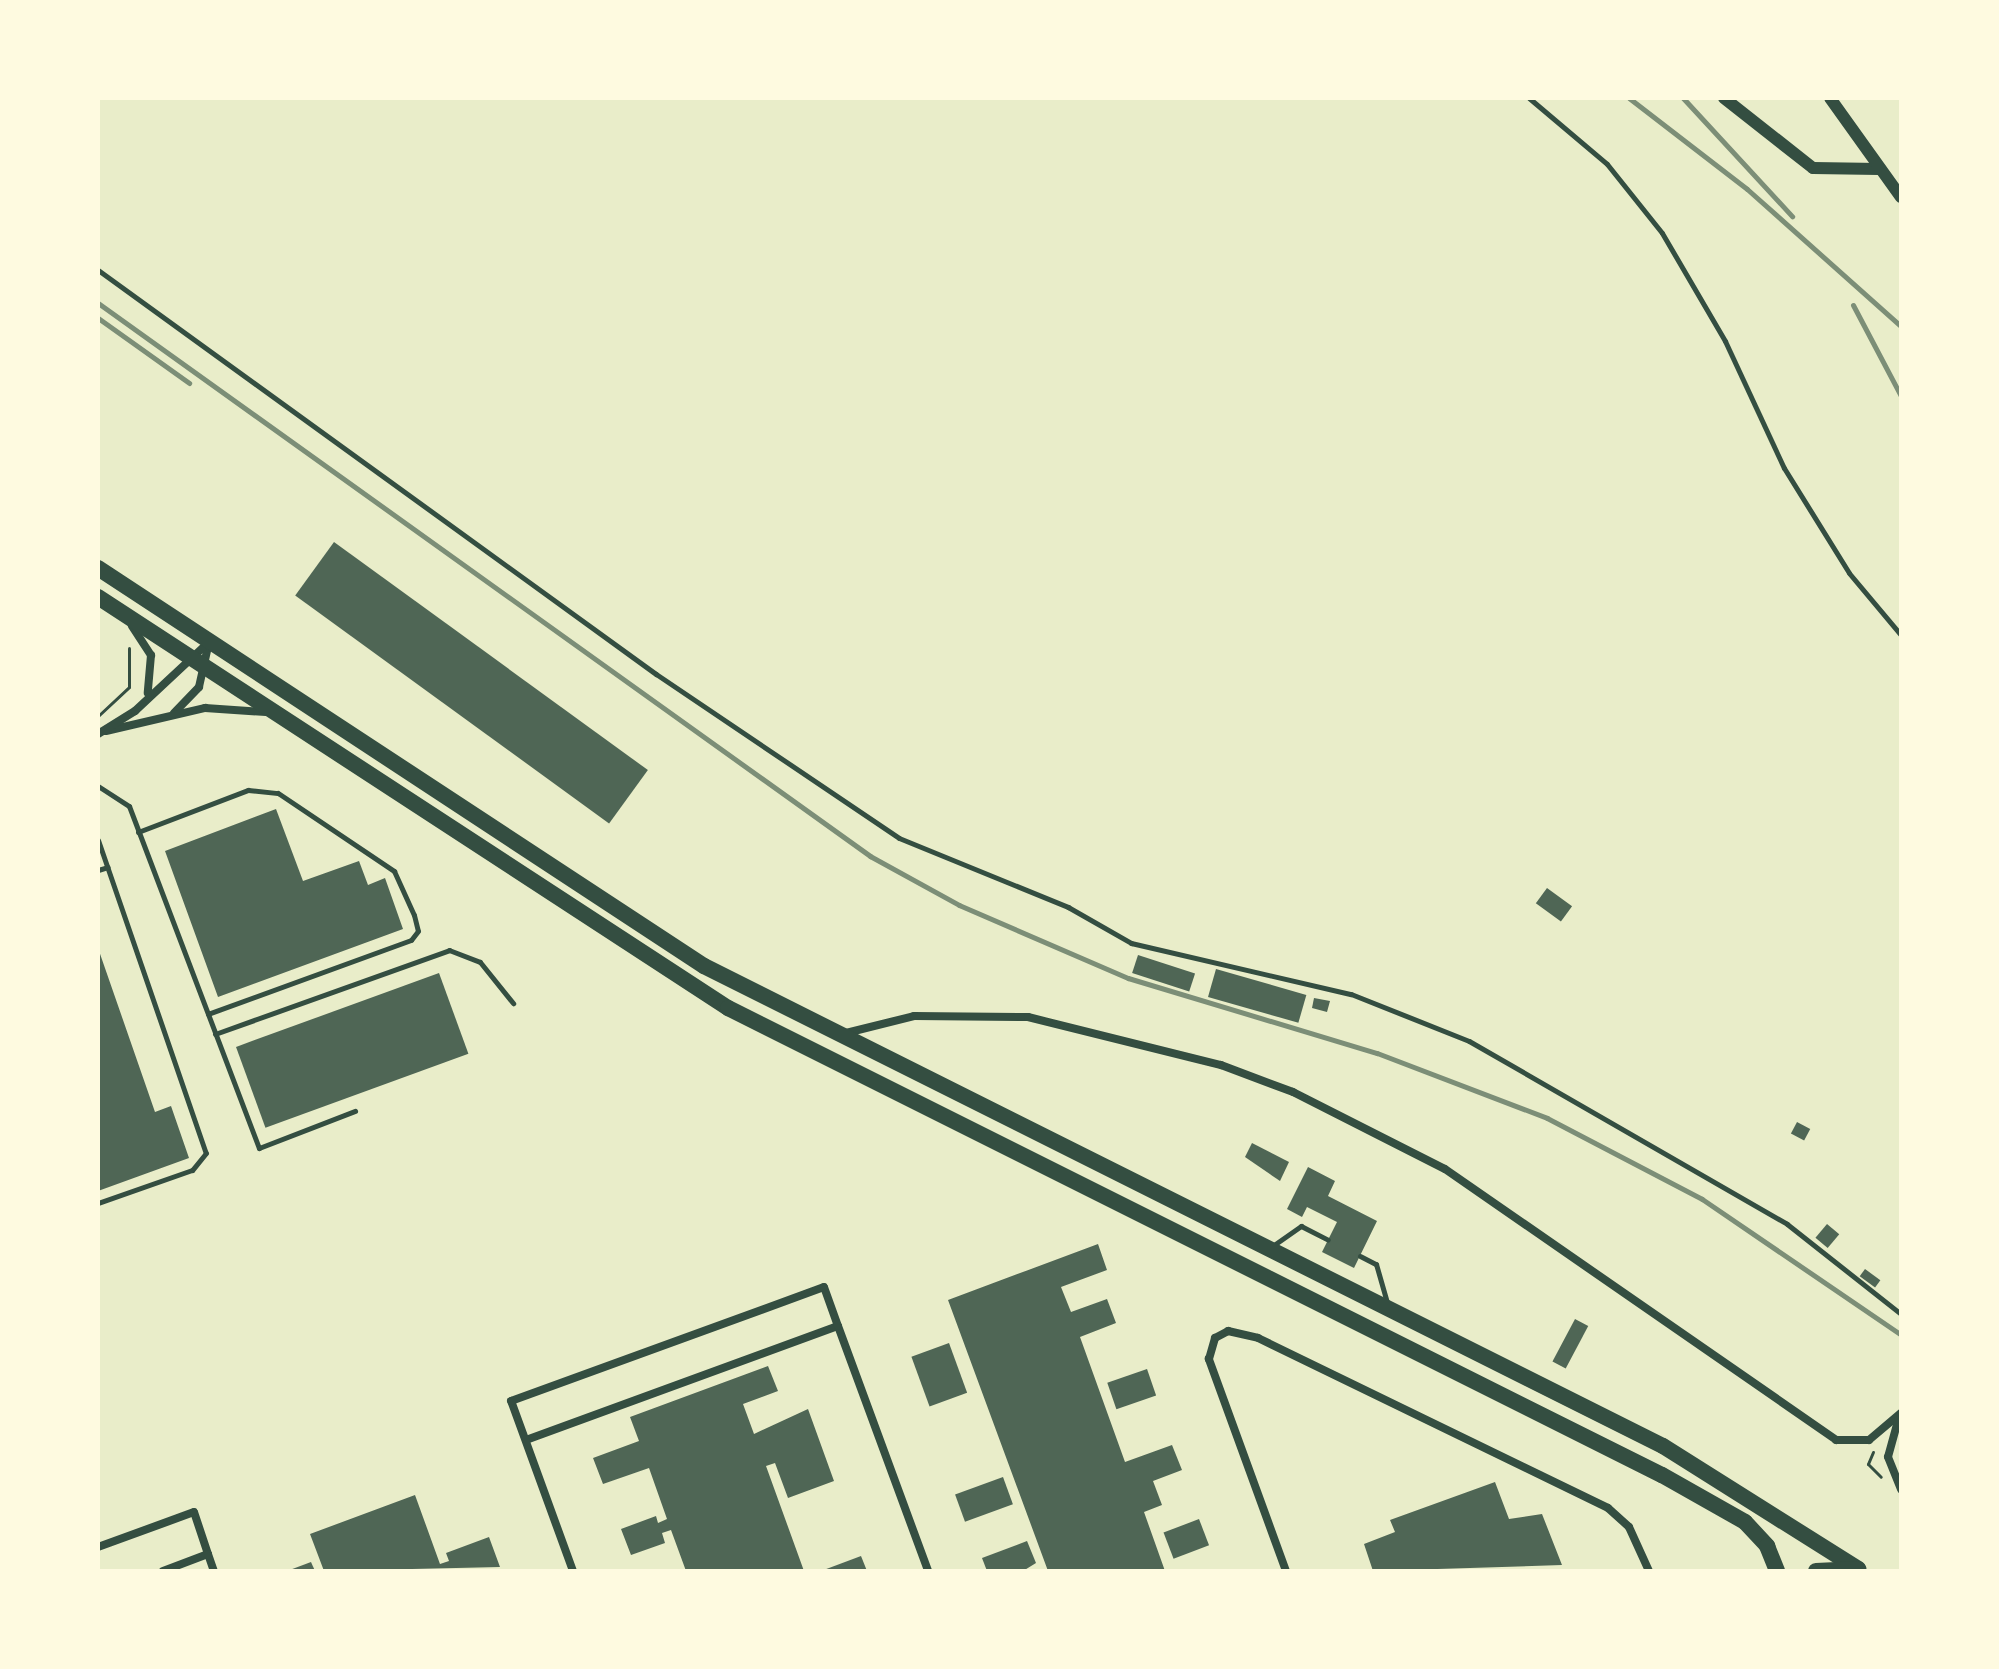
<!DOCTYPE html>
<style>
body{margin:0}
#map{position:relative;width:1999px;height:1669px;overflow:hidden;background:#e9edc9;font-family:Raleway,sans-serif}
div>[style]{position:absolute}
.building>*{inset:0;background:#4f6655;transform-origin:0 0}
.path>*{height:3px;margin:-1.5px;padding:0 1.5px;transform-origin:1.5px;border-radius:1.5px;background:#344e41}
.service>*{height:5px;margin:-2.5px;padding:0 2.5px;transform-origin:2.5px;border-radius:2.5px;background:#344e41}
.minor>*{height:8px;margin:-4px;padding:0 4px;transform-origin:4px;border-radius:4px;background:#344e41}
.tertiary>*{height:12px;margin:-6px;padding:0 6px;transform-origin:6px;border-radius:6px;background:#344e41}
.primary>*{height:16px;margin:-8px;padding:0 8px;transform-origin:8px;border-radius:8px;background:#344e41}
.rail>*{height:5px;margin:-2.5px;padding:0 2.5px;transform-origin:2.5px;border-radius:2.5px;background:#7c8e77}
span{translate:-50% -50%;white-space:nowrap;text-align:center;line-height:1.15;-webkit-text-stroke:6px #fefae0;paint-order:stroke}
.frame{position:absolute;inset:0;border:100px solid #fefae0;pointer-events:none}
</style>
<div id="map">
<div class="building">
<div style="left:334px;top:542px;width:388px;height:66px;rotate:36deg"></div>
<div style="clip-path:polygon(276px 809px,303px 881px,359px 861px,368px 885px,385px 878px,403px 929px,218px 997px,165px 851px)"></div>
<div style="left:1547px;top:888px;width:31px;height:19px;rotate:36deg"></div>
<div style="clip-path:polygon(98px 948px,155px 1112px,171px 1106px,189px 1158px,98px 1191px)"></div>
<div style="left:1138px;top:955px;width:60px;height:19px;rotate:18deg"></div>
<div style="left:1216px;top:969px;width:94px;height:29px;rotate:16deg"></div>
<div style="left:439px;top:973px;width:86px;height:216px;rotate:70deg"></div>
<div style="clip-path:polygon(1314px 998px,1330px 1001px,1327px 1012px,1312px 1008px)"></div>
<div style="left:1797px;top:1122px;width:15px;height:13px;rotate:28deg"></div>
<div style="clip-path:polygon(1252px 1143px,1289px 1162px,1280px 1181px,1245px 1157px)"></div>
<div style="clip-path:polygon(1308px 1167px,1335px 1181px,1328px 1196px,1377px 1221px,1354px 1268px,1322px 1252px,1337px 1222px,1307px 1207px,1302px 1217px,1287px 1209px)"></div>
<div style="left:1827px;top:1224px;width:16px;height:18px;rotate:40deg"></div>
<div style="clip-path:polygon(1098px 1244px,1107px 1270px,1061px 1287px,1071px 1312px,1107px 1299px,1116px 1323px,1080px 1337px,1125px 1462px,1172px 1445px,1182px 1470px,1153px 1481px,1162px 1505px,1144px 1512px,1165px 1571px,1048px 1571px,948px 1300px)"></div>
<div style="left:1865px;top:1269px;width:19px;height:9px;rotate:36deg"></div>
<div style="left:1575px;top:1319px;width:15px;height:48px;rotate:28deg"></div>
<div style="left:949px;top:1343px;width:53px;height:40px;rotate:70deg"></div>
<div style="clip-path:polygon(768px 1366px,778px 1391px,743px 1404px,754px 1434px,808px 1409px,834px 1481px,788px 1498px,775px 1463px,766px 1466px,804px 1571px,686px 1571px,671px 1530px,662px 1533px,665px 1543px,631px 1555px,621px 1529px,656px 1516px,658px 1523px,667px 1519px,649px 1468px,603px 1484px,593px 1458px,639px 1441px,630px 1417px)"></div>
<div style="left:1147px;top:1369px;width:28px;height:42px;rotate:71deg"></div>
<div style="left:1003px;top:1477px;width:29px;height:51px;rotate:70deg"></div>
<div style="clip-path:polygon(1495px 1482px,1509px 1519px,1542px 1514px,1562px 1565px,1373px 1571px,1364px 1544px,1395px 1532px,1390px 1520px)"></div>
<div style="clip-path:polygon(415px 1495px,440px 1564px,449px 1561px,446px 1553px,489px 1537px,500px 1567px,324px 1571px,310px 1534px)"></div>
<div style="left:1199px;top:1519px;width:28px;height:38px;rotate:69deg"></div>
<div style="clip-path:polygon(1027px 1541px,1036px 1563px,1023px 1571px,987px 1571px,982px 1558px)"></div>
<div style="clip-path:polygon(861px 1556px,867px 1571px,821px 1571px)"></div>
<div style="clip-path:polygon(311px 1562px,315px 1571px,287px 1571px)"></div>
</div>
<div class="path">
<div style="left:98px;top:716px;width:42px;rotate:-43.1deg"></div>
<div style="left:129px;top:687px;width:39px;rotate:-90deg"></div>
<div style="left:1873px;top:1452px;width:13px;rotate:113deg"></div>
<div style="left:1868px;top:1464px;width:18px;rotate:45deg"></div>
</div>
<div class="service">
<div style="left:1529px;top:98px;width:102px;rotate:40.2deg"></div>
<div style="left:1607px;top:164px;width:88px;rotate:51.4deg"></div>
<div style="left:1662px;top:233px;width:125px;rotate:59.7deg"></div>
<div style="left:1725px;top:341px;width:140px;rotate:65.1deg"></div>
<div style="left:1784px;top:468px;width:123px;rotate:58.2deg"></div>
<div style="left:1849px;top:573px;width:81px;rotate:50deg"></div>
<div style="left:98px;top:270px;width:689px;rotate:35.91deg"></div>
<div style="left:656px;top:674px;width:293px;rotate:34deg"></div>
<div style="left:899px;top:838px;width:183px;rotate:22.2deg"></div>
<div style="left:1068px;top:907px;width:73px;rotate:29.7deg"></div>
<div style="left:1131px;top:943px;width:226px;rotate:13.1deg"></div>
<div style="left:1351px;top:994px;width:127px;rotate:21.7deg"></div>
<div style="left:1469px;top:1041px;width:367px;rotate:29.9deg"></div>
<div style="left:1787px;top:1224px;width:145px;rotate:38.3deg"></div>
<div style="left:98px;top:786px;width:37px;rotate:33deg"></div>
<div style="left:129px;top:806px;width:366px;rotate:69.2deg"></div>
<div style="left:259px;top:1148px;width:103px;rotate:-21.1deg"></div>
<div style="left:138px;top:832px;width:118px;rotate:-20.9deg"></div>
<div style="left:248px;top:790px;width:30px;rotate:6deg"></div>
<div style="left:278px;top:793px;width:140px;rotate:33.9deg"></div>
<div style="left:394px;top:871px;width:48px;rotate:65.6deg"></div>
<div style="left:414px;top:915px;width:16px;rotate:76deg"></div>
<div style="left:418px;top:931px;width:11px;rotate:128deg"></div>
<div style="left:411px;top:940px;width:216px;rotate:160deg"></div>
<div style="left:98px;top:840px;width:331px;rotate:71deg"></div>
<div style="left:206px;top:1153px;width:22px;rotate:129deg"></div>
<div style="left:192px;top:1170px;width:100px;rotate:160.7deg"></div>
<div style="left:98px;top:870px;width:10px;rotate:-17deg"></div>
<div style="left:215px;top:1034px;width:249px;rotate:-19.7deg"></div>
<div style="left:449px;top:950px;width:33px;rotate:21deg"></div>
<div style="left:480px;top:962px;width:53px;rotate:51.2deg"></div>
<div style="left:1271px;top:1247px;width:37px;rotate:-35deg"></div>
<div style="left:1301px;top:1226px;width:30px;rotate:27deg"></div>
<div style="left:1360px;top:1256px;width:18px;rotate:27deg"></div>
<div style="left:1376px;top:1264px;width:40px;rotate:74deg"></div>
</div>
<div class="minor">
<div style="left:132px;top:626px;width:35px;rotate:57deg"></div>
<div style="left:151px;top:655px;width:38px;rotate:95deg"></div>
<div style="left:174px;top:713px;width:36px;rotate:-46deg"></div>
<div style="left:199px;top:687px;width:46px;rotate:-77.5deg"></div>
<div style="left:106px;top:731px;width:102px;rotate:-13.1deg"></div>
<div style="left:205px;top:708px;width:61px;rotate:3.8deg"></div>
<div style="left:98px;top:734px;width:44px;rotate:-31.9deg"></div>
<div style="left:135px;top:711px;width:101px;rotate:-43deg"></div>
<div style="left:846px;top:1033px;width:70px;rotate:-14deg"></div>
<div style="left:914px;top:1016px;width:114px;rotate:0.5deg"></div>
<div style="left:1028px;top:1017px;width:199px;rotate:14deg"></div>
<div style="left:1221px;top:1065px;width:77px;rotate:20.6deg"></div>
<div style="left:1293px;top:1092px;width:170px;rotate:26.9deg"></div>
<div style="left:1445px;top:1169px;width:476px;rotate:34.7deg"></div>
<div style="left:1836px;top:1440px;width:33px"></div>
<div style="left:1869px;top:1440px;width:42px;rotate:-40.2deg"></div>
<div style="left:1899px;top:1417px;width:41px;rotate:105.4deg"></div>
<div style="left:1888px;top:1457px;width:35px;rotate:68deg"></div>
<div style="left:526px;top:1440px;width:332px;rotate:-20.1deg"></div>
<div style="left:838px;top:1326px;width:261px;rotate:69.8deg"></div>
<div style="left:98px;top:1547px;width:102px;rotate:-20deg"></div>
<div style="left:194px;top:1512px;width:44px;rotate:71.6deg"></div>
<div style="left:163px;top:1571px;width:48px;rotate:-20.7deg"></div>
<div style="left:208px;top:1554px;width:18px;rotate:71deg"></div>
<div style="left:573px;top:1571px;width:181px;rotate:-110deg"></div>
<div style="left:511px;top:1401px;width:333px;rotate:-20deg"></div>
<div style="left:824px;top:1287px;width:41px;rotate:70.3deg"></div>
<div style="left:1286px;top:1571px;width:226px;rotate:-110deg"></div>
<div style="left:1209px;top:1359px;width:22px;rotate:-74deg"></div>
<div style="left:1215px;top:1338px;width:15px;rotate:-28deg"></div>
<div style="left:1228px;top:1331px;width:31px;rotate:13deg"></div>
<div style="left:1258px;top:1338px;width:389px;rotate:25.9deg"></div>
<div style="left:1608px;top:1508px;width:28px;rotate:42deg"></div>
<div style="left:1629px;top:1527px;width:48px;rotate:65.6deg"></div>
</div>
<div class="tertiary">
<div style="left:1724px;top:98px;width:113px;rotate:38.2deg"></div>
<div style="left:1813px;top:168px;width:66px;rotate:0.9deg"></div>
<div style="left:1830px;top:98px;width:122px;rotate:54.4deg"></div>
</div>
<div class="primary">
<div style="left:98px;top:568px;width:725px;rotate:33.3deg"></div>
<div style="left:704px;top:966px;width:1072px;rotate:26.59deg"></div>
<div style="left:1663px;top:1446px;width:231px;rotate:32.2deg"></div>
<div style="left:98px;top:597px;width:752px;rotate:33.12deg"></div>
<div style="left:728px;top:1008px;width:1044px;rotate:26.57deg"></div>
<div style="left:1662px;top:1475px;width:95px;rotate:29.5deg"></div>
<div style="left:1745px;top:1522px;width:33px;rotate:47deg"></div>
<div style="left:1767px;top:1546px;width:27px;rotate:68deg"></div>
<div style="left:1816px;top:1571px;width:42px;rotate:-2.7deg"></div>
</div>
<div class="rail">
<div style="left:1629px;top:98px;width:149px;rotate:37.6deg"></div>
<div style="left:1747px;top:189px;width:206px;rotate:41.7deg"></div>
<div style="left:1683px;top:98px;width:161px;rotate:47.3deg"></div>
<div style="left:98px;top:303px;width:950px;rotate:35.61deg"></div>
<div style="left:870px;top:856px;width:102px;rotate:28.8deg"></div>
<div style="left:959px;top:905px;width:184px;rotate:23.4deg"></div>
<div style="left:1128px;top:978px;width:260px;rotate:16.8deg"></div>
<div style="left:1377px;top:1053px;width:182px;rotate:20.9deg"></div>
<div style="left:1547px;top:1118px;width:175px;rotate:27.6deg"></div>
<div style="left:1702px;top:1199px;width:241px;rotate:34.3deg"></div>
<div style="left:1853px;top:305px;width:103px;rotate:62.2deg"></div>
<div style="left:98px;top:318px;width:112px;rotate:35.5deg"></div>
</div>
<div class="frame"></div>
</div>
